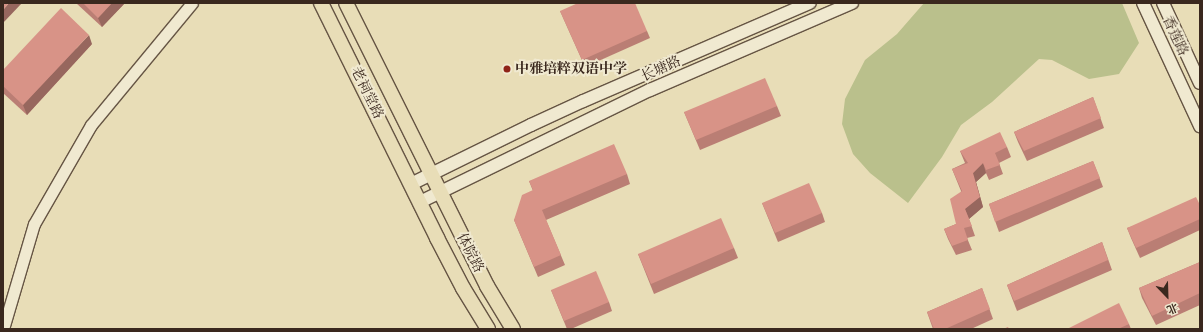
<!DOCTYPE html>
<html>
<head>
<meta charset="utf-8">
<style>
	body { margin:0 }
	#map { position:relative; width:1203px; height:332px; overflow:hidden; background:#e8ddb7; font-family:"Old Standard TT","Noto Serif SC",serif }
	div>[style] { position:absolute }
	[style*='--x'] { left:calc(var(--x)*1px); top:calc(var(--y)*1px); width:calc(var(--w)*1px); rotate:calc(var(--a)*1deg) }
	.green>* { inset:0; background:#bac08c }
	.roads { filter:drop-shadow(1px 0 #654) drop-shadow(-1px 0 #654) drop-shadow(0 1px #654) drop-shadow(0 -1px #654) }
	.tertiary>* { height:11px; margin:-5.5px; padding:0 5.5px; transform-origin:5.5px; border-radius:5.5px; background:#f0e9d0 }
	.secondary>* { height:12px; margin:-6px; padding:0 6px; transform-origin:6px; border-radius:6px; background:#f0e9d0 }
	.primary>* { height:14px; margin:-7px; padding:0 7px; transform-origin:7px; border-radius:7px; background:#e8ddb7 }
	.wall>* { inset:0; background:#ba7e74 }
	.shaded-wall>* { inset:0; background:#97675e }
	.building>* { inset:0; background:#d89387 }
	.dots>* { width:11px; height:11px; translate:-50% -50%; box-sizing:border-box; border:2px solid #f0e9d0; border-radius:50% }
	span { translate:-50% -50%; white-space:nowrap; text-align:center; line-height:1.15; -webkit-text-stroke:4px #f0e9d0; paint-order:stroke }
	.street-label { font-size:14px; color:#3a281e }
	.poi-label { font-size:14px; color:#3a281e; font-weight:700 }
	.left { translate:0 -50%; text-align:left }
	.frame { position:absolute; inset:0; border:4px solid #3a281e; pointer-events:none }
	.north { position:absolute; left:1147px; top:276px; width:40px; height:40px; -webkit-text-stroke:3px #f0e9d0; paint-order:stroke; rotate:157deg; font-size:11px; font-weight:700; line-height:16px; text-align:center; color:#3a281e }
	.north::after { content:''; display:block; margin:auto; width:14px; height:18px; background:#3a281e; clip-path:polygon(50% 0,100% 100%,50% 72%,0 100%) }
</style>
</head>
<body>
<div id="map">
	<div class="green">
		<i style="clip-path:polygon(924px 3px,1122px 3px,1139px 43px,1119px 74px,1089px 79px,1052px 60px,1039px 59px,992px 102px,961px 125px,942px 157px,908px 203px,870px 173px,853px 154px,842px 124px,845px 99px,865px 60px,897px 34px)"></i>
	</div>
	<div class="roads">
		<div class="tertiary">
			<i style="--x:3;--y:329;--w:109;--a:-73.6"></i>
			<i style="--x:34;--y:224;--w:114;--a:-60.1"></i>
			<i style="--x:91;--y:125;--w:158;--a:-50.4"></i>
		</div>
		<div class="secondary">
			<i style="--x:1143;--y:3;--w:136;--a:65.1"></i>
			<i style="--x:1163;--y:3;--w:88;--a:65.2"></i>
			<i style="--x:411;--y:184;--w:134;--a:-26.2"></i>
			<i style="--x:531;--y:125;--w:57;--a:-24.8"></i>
			<i style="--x:583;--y:101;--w:247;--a:-23.4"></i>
			<i style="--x:420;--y:202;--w:256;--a:-26"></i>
			<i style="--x:650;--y:90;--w:220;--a:-23.3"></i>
		</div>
		<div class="primary">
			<i style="--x:321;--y:3;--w:262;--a:63.7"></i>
			<i style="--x:437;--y:238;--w:56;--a:62.5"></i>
			<i style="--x:463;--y:288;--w:48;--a:58.6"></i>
			<i style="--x:346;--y:3;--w:316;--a:63.5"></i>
			<i style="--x:487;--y:286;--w:50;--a:58.8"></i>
		</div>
	</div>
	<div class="wall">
		<i style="clip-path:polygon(76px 3px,125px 3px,102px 27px)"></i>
		<i style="clip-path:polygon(560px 11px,647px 31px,650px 38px,585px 67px)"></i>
		<i style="clip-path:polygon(92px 44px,27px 115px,3px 93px,3px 70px)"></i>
		<i style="clip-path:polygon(1093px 97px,1104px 128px,1027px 161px,1018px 142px,1014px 132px)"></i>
		<i style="clip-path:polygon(777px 106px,781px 116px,700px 150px,684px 112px)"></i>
		<i style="clip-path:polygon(1007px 147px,1011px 157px,999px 163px,1003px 174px,989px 180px,986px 173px,976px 182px,983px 207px,969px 219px,975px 236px,967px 238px,972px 250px,956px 255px,948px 239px,944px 229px,956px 224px,961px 191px,952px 169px,965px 163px,960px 151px)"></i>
		<i style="clip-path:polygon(1093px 161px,1103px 187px,999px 232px,989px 204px)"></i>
		<i style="clip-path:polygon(627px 174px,630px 184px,546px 220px,565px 265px,538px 277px,514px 220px,533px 191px,529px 181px)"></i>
		<i style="clip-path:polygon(762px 203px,822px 213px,825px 222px,778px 242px)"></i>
		<i style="clip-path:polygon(1200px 205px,1200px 230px,1140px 258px,1131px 238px,1127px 228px)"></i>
		<i style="clip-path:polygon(1102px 242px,1112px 270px,1017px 311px,1007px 285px)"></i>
		<i style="clip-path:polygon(734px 248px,738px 258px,654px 294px,638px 254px)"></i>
		<i style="clip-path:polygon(1200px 262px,1200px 305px,1156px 325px,1142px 298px,1139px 288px)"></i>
		<i style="clip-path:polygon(982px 288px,993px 319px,971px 329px,933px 329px,927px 312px)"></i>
		<i style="clip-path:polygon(551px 290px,609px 302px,612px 311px,571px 329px,567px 329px)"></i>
		<i style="clip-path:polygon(1129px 324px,1131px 329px,1067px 329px)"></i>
	</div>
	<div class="shaded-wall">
		<i style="clip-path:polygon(9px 3px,22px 3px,3px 23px,3px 10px)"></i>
		<i style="clip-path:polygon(112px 3px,125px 3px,102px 27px,98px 18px)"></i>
		<i style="clip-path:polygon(89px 35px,92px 44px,27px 115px,23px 105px)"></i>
		<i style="clip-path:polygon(983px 163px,986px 173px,976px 182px,983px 207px,969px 219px,965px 209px,973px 173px)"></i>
	</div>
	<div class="building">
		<i style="clip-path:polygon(3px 3px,9px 3px,3px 10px)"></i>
		<i style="clip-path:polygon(83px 3px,112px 3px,98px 18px)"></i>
		<i style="clip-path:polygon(578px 3px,635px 3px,647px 31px,582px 60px,560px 11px)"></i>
		<i style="clip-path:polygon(61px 8px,89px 35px,23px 105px,3px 86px,3px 70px)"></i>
		<i style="clip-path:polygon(765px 78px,777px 106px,696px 140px,684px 112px)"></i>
		<i style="clip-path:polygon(1093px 97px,1101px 118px,1024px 151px,1014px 132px)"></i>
		<i style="clip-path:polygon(1000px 132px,1007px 147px,995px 153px,1000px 165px,986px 170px,983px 163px,973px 173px,980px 197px,965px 209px,972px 226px,964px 228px,968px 240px,952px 246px,944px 229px,956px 224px,950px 199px,962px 191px,952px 169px,968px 163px,960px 151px)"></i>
		<i style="clip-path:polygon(614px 144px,627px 174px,542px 210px,561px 255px,534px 267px,514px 220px,522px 195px,533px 190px,529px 181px)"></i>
		<i style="clip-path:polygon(1093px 161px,1100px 178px,995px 222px,989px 204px)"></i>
		<i style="clip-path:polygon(809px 183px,822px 213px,775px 233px,762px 203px)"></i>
		<i style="clip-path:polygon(1196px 197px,1200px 205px,1200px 219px,1136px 248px,1127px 228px)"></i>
		<i style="clip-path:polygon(721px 218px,734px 248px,651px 284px,638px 254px)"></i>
		<i style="clip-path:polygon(1102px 242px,1108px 260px,1014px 301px,1007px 285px)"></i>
		<i style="clip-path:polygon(1200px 262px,1200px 293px,1152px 316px,1139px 288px)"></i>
		<i style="clip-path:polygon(596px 271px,609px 302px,564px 321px,551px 290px)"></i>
		<i style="clip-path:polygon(982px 288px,990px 309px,945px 329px,934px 329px,927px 312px)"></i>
		<i style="clip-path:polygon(1119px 303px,1129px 324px,1118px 329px,1067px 329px)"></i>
		<i style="clip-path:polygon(1008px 327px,1009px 329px,1003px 329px)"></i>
	</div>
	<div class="dots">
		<i style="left:507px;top:69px;background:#8f2418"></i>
	</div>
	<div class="street-label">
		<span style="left:1175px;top:36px;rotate:65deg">香莲路</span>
		<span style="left:661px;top:69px;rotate:-24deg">长塘路</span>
		<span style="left:367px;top:93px;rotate:64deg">老祠堂路</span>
		<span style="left:470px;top:253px;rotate:63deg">体院路</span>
	</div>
	<div class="poi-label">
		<span class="left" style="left:515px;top:69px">中雅培粹双语中学</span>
	</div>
	<div class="frame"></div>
	<div class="north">北</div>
</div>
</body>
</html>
